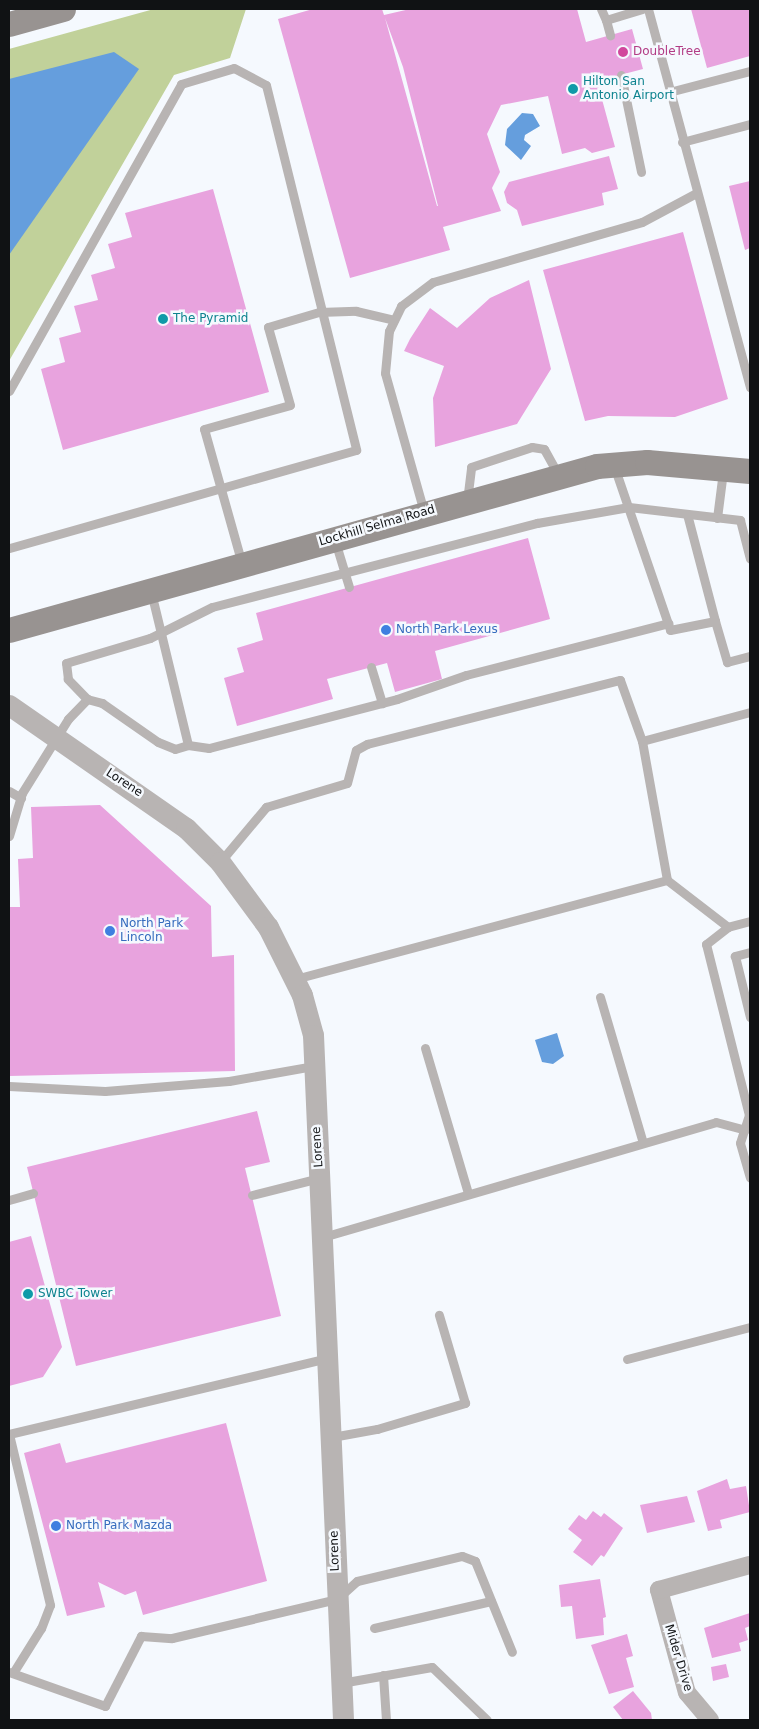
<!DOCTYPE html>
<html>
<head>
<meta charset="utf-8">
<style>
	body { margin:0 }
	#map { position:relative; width:759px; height:1729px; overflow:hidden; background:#f5f9fe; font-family:"DejaVu Sans",sans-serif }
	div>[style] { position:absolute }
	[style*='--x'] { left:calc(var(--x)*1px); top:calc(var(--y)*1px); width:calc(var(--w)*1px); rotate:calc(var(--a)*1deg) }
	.green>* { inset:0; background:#c1d19a }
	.water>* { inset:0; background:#659edd }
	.building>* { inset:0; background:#e8a3de }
	.service>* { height:9px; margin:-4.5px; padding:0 4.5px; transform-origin:4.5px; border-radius:4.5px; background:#b8b4b3 }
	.minor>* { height:18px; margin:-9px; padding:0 9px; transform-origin:9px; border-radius:9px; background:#b8b4b3 }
	.tertiary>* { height:21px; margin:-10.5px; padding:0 10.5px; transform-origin:10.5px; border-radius:10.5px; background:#b8b4b3 }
	.secondary>* { height:25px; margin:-12.5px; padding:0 12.5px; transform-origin:12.5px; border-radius:12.5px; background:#989391 }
	.dots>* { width:14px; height:14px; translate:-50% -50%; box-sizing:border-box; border:2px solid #f5f9fe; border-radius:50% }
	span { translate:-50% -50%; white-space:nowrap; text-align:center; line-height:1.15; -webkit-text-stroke:5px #f5f9fe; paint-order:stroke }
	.hotel-label { font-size:12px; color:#b23c85 }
	.left { translate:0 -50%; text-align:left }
	.culture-label { font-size:12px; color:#0d838f }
	.street-label { font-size:12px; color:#101214 }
	.shop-label { font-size:12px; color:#366cbe }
	.frame { position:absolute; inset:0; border:10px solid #101214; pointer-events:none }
</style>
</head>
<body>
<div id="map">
	<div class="green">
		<i style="clip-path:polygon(154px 9px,246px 9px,230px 58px,174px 75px,9px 361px,9px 49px)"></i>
	</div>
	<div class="water">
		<i style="clip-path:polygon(114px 52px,139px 69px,9px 255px,9px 79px)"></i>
		<i style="clip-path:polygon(522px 113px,533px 114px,540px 126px,525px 135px,524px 140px,531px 146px,521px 160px,505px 145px,507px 129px)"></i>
		<i style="clip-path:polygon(557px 1033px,564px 1056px,553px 1064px,542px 1062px,535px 1040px)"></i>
	</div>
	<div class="building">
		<i style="clip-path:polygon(evenodd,313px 9px,382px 9px,384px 15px,410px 9px,577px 9px,586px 42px,632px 29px,643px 69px,597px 81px,615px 147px,592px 153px,585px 148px,562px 154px,548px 96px,501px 105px,487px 134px,500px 172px,492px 188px,501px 211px,443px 227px,450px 250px,350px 278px,278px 19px,313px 9px,385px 18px,403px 67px,438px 206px,437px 206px,385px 18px)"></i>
		<i style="clip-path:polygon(691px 9px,750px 9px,750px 56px,707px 68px)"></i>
		<i style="clip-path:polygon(609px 156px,618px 189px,602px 193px,604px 205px,522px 226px,517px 210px,507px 203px,504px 192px,509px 182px)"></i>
		<i style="clip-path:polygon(750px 181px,750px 248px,745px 250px,729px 186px)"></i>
		<i style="clip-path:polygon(213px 189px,269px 392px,63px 450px,41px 369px,65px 362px,59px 338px,81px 332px,74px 306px,98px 300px,91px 275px,115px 268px,108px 244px,132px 237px,125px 213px)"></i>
		<i style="clip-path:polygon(683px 232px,728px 399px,675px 417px,608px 416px,585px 421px,543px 270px)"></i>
		<i style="clip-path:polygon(529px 280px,551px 369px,517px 424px,435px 447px,433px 398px,444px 366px,404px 351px,410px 339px,430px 308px,457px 328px,490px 298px)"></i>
		<i style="clip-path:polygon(528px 538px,550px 619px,435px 651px,442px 679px,395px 692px,387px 663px,327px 679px,333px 699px,237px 726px,224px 678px,244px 672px,237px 648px,263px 640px,256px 613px)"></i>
		<i style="clip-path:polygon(100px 805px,211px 906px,212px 957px,234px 955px,235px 1071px,9px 1076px,9px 907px,20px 907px,18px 859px,33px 858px,31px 807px)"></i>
		<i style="clip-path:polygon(257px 1111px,270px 1162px,245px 1168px,281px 1316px,76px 1366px,27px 1167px)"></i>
		<i style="clip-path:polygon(31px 1236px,62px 1347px,43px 1377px,9px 1386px,9px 1242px)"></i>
		<i style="clip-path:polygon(226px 1423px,267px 1581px,143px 1615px,136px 1591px,125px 1595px,98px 1582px,105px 1607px,67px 1616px,24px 1453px,60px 1443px,66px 1463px)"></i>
		<i style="clip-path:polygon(727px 1479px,730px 1489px,746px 1486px,750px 1512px,720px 1520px,722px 1528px,708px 1531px,697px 1491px)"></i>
		<i style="clip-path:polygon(687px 1496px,695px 1522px,647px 1533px,640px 1505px)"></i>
		<i style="clip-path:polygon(593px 1511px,601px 1517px,604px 1513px,623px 1528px,604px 1557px,601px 1555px,592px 1566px,573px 1552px,582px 1540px,568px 1529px,579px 1515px,586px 1520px)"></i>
		<i style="clip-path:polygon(600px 1579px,606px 1617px,603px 1618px,604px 1635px,576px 1639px,572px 1606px,561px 1607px,559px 1585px)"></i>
		<i style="clip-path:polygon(750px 1613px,750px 1626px,745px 1628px,748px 1640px,739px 1643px,741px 1651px,712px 1658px,704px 1628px)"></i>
		<i style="clip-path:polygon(627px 1634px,633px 1656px,626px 1658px,634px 1687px,609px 1694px,591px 1645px)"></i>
		<i style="clip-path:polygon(726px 1664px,729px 1677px,713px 1681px,711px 1667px)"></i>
		<i style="clip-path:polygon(633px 1691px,651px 1713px,652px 1720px,623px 1720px,613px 1707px)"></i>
	</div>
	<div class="service">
		<i style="--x:601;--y:9;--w:12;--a:66"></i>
		<i style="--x:606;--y:20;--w:38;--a:-17"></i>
		<i style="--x:648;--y:9;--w:392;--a:74.9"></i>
		<i style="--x:606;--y:20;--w:16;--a:75"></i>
		<i style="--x:621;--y:75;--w:99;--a:78.3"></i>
		<i style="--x:669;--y:92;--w:84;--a:-14.5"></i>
		<i style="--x:682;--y:142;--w:70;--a:-14.8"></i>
		<i style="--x:9;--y:391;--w:352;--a:-60.7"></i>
		<i style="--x:181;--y:84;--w:55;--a:-16.8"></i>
		<i style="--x:234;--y:68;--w:36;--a:28"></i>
		<i style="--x:266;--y:85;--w:376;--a:76.1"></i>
		<i style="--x:356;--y:450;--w:361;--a:164.2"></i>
		<i style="--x:614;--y:466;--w:173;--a:71.1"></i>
		<i style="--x:670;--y:630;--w:46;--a:-11.3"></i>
		<i style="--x:715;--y:621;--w:43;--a:73.7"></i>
		<i style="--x:727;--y:662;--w:24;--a:-15"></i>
		<i style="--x:467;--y:501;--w:34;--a:-83"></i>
		<i style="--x:471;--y:467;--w:64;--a:-18.2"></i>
		<i style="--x:532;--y:447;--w:12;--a:9"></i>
		<i style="--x:544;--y:449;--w:31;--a:61"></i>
		<i style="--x:424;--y:512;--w:144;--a:-105.7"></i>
		<i style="--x:385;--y:373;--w:42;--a:-84.6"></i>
		<i style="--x:389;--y:331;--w:28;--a:-64"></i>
		<i style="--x:401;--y:306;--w:40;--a:-37"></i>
		<i style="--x:433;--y:282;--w:217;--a:-16"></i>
		<i style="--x:642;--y:222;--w:61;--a:-28.2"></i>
		<i style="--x:687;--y:514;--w:111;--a:75.3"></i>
		<i style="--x:717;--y:518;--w:47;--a:-82.7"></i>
		<i style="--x:335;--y:541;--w:48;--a:73.1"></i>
		<i style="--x:242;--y:564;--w:140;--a:-105.7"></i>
		<i style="--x:204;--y:429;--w:89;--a:-15.6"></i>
		<i style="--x:290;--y:405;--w:81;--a:-105.8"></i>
		<i style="--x:268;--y:327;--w:53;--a:-16.4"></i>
		<i style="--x:319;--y:312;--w:37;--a:-2"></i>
		<i style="--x:356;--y:311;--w:39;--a:13"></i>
		<i style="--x:151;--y:592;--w:157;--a:76.4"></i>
		<i style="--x:371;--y:667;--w:38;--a:73"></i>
		<i style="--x:87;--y:699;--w:28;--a:-134"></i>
		<i style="--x:68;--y:679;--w:16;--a:-97"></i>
		<i style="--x:66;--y:663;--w:88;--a:-16.6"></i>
		<i style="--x:150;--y:638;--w:69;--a:-26.6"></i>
		<i style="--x:212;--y:607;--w:336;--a:-14.5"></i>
		<i style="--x:537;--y:523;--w:93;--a:-9.9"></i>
		<i style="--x:629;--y:507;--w:112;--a:6.7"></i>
		<i style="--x:740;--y:520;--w:40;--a:75.6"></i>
		<i style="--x:642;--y:741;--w:141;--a:79.8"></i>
		<i style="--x:9;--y:791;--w:14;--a:30"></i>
		<i style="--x:9;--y:836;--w:45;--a:-73.2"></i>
		<i style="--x:22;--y:793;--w:87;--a:-58.1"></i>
		<i style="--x:68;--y:719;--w:28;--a:-46"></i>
		<i style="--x:87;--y:699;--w:16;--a:15"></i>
		<i style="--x:102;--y:703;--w:68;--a:34.9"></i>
		<i style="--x:158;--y:742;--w:18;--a:22"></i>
		<i style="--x:175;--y:749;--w:14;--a:-17"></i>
		<i style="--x:188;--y:745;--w:21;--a:8"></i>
		<i style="--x:209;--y:748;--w:194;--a:-14.6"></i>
		<i style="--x:397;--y:699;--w:73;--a:-19.2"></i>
		<i style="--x:466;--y:675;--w:209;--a:-14.4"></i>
		<i style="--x:220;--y:862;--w:72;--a:-50.1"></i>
		<i style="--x:266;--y:807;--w:84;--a:-16.5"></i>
		<i style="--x:347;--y:783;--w:34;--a:-75"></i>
		<i style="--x:356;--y:750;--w:13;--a:-29"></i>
		<i style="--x:367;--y:744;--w:261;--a:-14.2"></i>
		<i style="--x:620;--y:680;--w:65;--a:70.2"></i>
		<i style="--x:642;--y:741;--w:112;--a:-15"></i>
		<i style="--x:750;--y:921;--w:23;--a:165"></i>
		<i style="--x:728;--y:927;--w:28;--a:142"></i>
		<i style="--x:706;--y:944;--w:176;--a:75.9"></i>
		<i style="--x:749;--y:1115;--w:29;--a:108"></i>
		<i style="--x:740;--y:1143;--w:36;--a:74"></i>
		<i style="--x:750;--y:952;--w:16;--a:165"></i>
		<i style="--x:735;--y:956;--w:63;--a:76.2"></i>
		<i style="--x:295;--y:979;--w:385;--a:-14.9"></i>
		<i style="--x:667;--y:880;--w:77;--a:37.6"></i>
		<i style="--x:600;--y:997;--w:152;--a:73.6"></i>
		<i style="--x:425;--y:1048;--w:151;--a:73.5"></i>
		<i style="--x:9;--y:1086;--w:96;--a:3"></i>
		<i style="--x:105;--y:1091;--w:124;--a:-4.6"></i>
		<i style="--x:229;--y:1081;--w:85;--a:-10.1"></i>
		<i style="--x:252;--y:1195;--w:69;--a:-14.2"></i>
		<i style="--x:9;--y:1200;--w:25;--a:-16"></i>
		<i style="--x:323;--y:1237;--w:409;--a:-16.3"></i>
		<i style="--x:716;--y:1122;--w:30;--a:15"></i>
		<i style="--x:627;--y:1359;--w:127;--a:-14.6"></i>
		<i style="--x:9;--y:1434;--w:328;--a:-13.4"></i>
		<i style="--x:9;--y:1434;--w:176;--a:76.5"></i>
		<i style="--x:50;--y:1605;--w:25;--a:111"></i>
		<i style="--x:41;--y:1628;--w:53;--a:121.9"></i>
		<i style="--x:332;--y:1437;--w:46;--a:-10.1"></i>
		<i style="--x:377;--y:1429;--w:92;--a:-16.5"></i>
		<i style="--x:465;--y:1403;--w:92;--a:-106.5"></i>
		<i style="--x:374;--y:1628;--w:120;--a:-13"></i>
		<i style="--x:9;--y:1672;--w:102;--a:19.5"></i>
		<i style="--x:105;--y:1706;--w:79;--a:-62.8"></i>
		<i style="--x:141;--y:1636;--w:31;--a:4"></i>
		<i style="--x:172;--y:1638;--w:170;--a:-13.3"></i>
		<i style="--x:337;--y:1599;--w:27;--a:-42"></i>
		<i style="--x:357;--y:1581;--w:108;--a:-13.4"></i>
		<i style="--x:462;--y:1556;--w:14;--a:21"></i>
		<i style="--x:475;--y:1561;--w:98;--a:67.9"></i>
		<i style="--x:383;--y:1675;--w:45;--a:86.2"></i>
		<i style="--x:341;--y:1683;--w:92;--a:-10"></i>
		<i style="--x:432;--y:1667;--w:76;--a:43.9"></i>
	</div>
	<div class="minor">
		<i style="--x:710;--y:1720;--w:35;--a:-130"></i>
		<i style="--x:687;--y:1693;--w:107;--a:-105.2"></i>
		<i style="--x:659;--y:1590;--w:94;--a:-15.4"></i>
	</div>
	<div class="tertiary">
		<i style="--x:9;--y:705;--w:216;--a:34.8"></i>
		<i style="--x:186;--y:828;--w:48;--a:45"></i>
		<i style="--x:220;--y:862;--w:81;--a:53.6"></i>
		<i style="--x:268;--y:927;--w:76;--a:63.4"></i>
		<i style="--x:302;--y:995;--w:41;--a:74.6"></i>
		<i style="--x:313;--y:1035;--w:686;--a:87.49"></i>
	</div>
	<div class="secondary">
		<i style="--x:9;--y:24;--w:56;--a:-15.5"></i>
		<i style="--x:9;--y:630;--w:610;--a:-15.58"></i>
		<i style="--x:597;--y:466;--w:50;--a:-4.6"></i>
		<i style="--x:647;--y:462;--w:103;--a:5"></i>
	</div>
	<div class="dots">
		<i style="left:623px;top:52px;background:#d1479c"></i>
		<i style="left:573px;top:89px;background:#0f9aa8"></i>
		<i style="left:163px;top:319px;background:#0f9aa8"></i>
		<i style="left:386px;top:630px;background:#3f7fe0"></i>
		<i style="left:110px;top:931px;background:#3f7fe0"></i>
		<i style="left:28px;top:1294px;background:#0f9aa8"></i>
		<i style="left:56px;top:1526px;background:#3f7fe0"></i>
	</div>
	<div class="hotel-label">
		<span class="left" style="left:633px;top:52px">DoubleTree</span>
	</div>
	<div class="culture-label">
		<span class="left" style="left:583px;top:89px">Hilton San<br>Antonio Airport</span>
		<span class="left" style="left:173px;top:319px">The Pyramid</span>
		<span class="left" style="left:38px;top:1294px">SWBC Tower</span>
	</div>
	<div class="street-label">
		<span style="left:377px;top:526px;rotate:-16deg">Lockhill Selma Road</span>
		<span style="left:124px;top:783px;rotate:33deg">Lorene</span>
		<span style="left:318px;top:1147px;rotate:-94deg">Lorene</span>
		<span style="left:335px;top:1551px;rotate:-92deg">Lorene</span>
		<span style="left:678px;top:1658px;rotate:73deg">Mider Drive</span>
	</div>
	<div class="shop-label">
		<span class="left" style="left:396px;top:630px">North Park Lexus</span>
		<span class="left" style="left:120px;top:931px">North Park<br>Lincoln</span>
		<span class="left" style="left:66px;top:1526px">North Park Mazda</span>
	</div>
	<div class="frame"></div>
</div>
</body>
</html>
